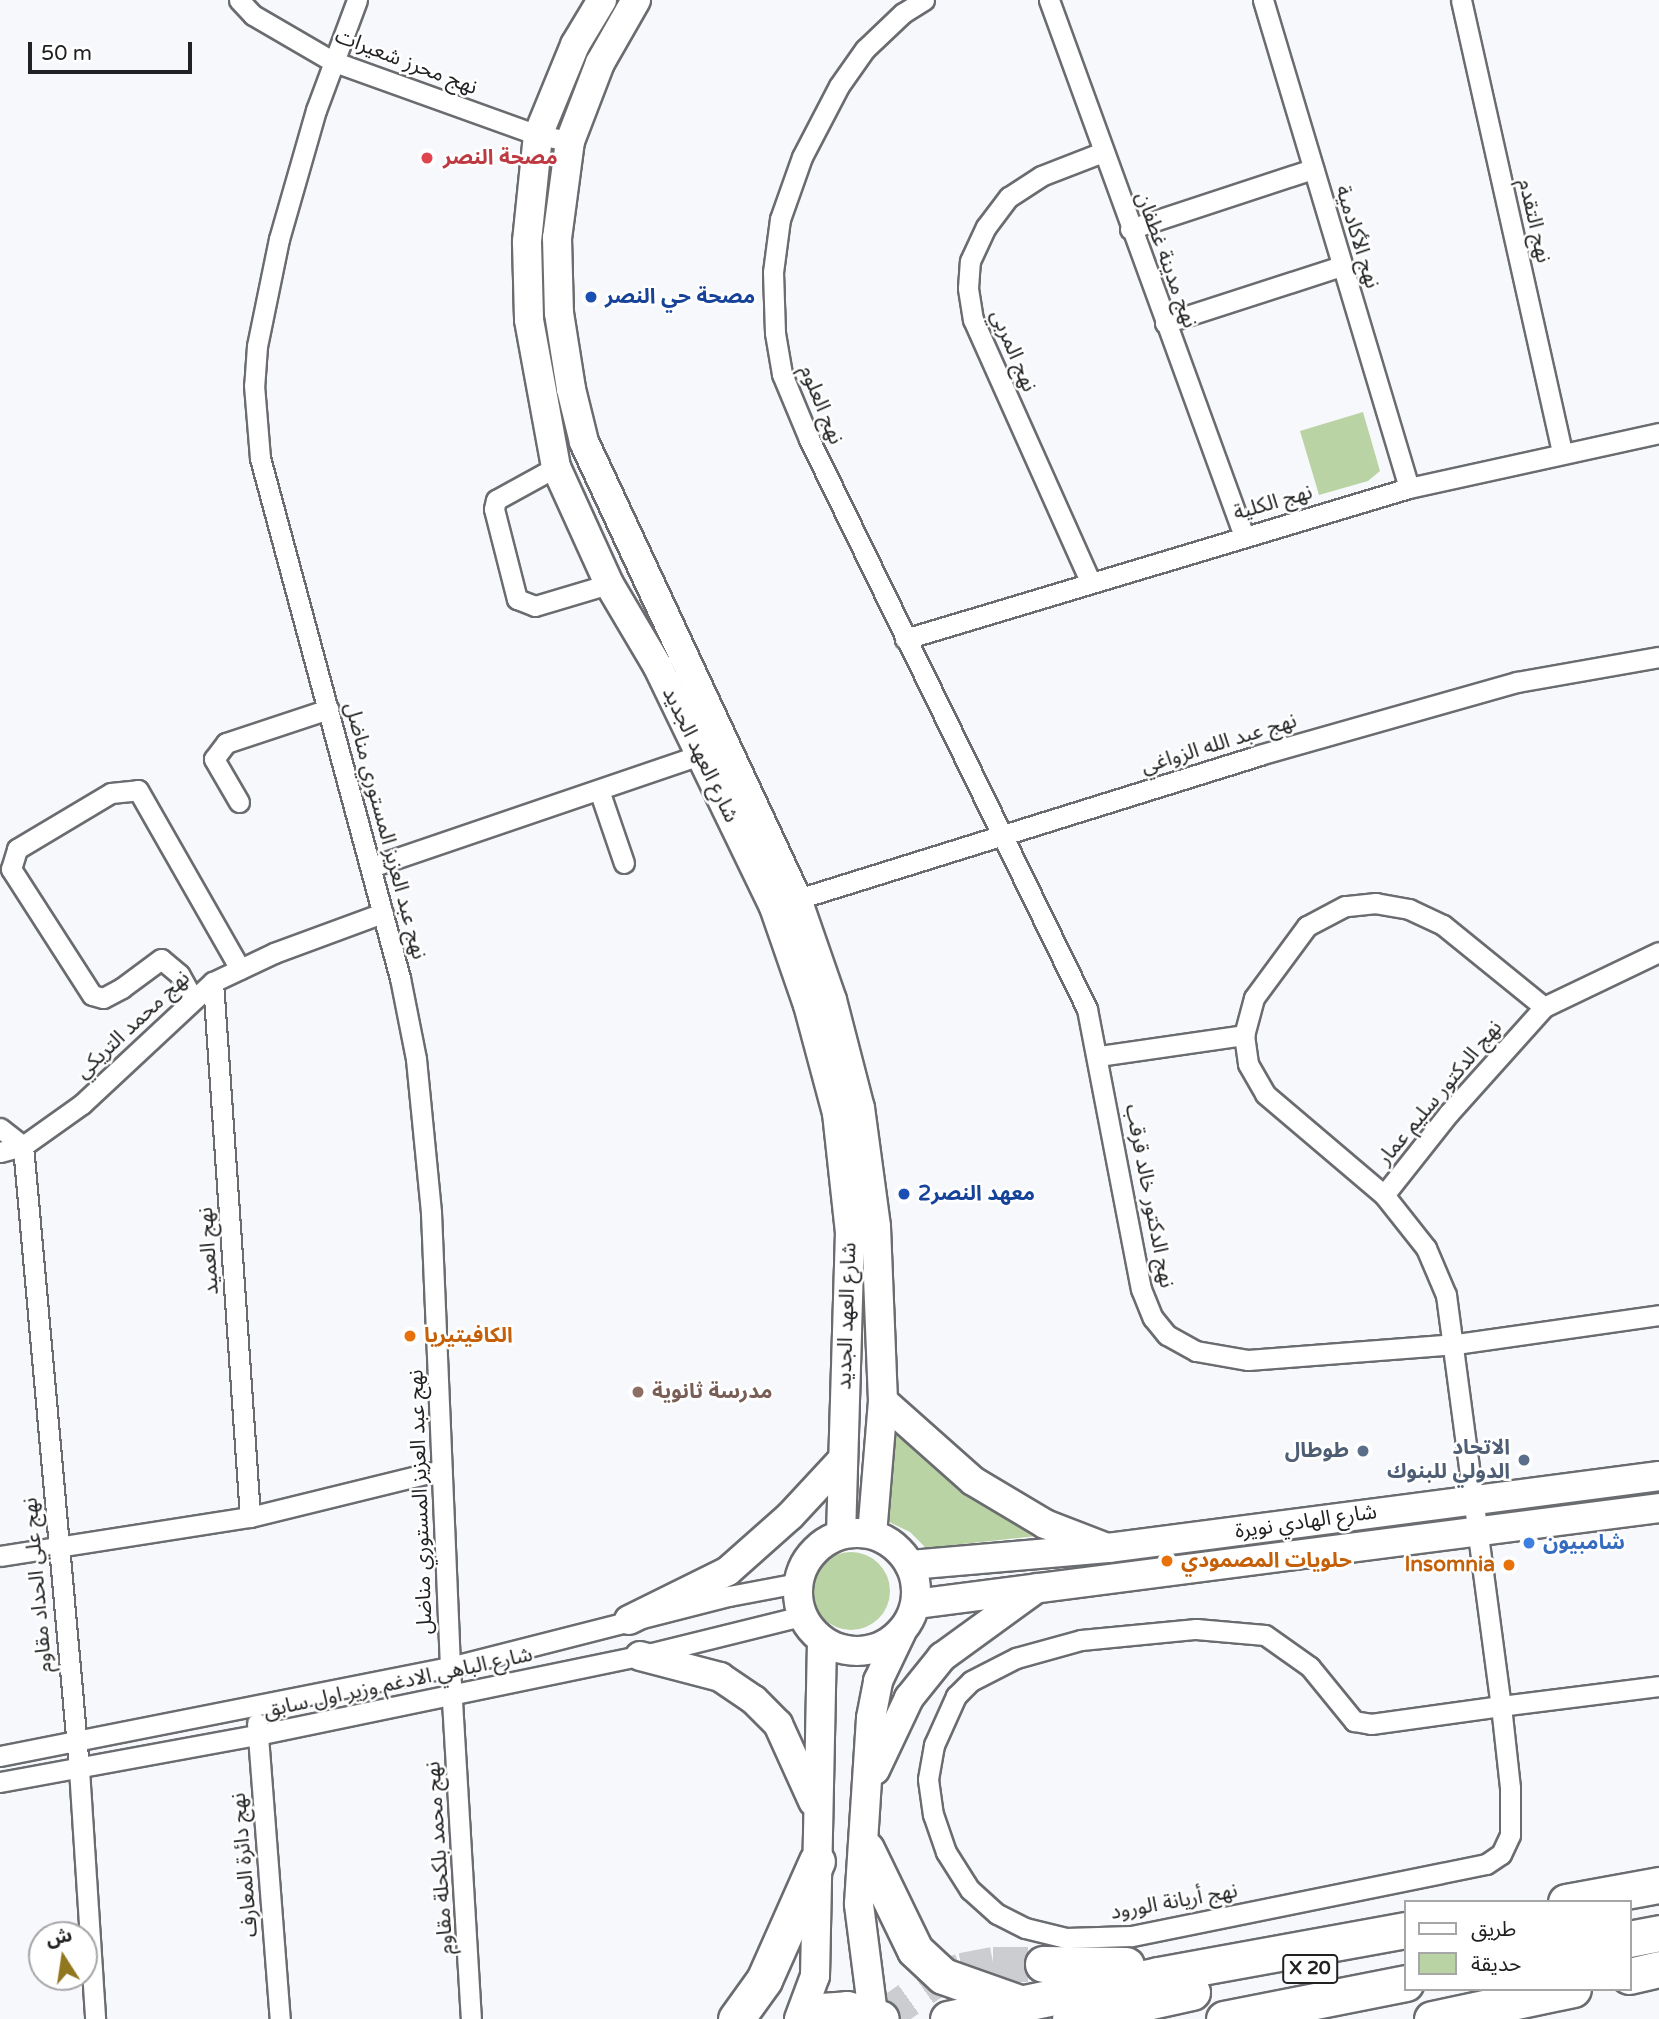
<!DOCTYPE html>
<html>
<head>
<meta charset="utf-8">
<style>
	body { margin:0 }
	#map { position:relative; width:1659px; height:2019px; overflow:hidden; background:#f6f8fb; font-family:"Varela Round","Noto Sans Arabic",sans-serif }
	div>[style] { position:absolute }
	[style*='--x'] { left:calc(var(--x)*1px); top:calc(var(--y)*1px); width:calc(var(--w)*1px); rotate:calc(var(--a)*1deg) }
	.green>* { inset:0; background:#bad3a4 }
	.round { border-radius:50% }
	.highway-tunnel>* { height:35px; margin-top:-17.5px; transform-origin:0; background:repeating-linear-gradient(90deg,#cbcdd0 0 35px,transparent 0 53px) }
	.roads { filter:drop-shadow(2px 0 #6a6c6f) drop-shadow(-2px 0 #6a6c6f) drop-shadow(0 2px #6a6c6f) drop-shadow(0 -2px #6a6c6f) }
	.street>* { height:19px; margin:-9.5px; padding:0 9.5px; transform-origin:9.5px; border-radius:9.5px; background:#fff }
	.secondary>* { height:28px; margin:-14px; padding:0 14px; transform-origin:14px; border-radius:14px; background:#fff }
	.secondary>.ring { margin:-14px; padding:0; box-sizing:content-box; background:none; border:28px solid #fff; border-radius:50% }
	.highway>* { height:35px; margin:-17.5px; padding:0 17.5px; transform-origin:17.5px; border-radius:17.5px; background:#fff }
	.dots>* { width:19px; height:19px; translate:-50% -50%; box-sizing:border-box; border:4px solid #fff; border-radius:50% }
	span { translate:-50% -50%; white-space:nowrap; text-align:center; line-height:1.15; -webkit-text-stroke:5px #fff; paint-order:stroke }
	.shield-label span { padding:2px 5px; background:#fff; border:2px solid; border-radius:5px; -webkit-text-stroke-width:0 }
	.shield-label { font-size:19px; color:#202122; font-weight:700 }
	.street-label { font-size:21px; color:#202122 }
	.health-label { font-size:21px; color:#be3a42; font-weight:700 }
	.left { translate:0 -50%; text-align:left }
	.transit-label { font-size:21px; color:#164399; font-weight:700 }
	.food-label { font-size:21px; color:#c56008; font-weight:700 }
	.right { translate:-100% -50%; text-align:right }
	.education-label { font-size:21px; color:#785e54; font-weight:700 }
	.service-label { font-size:21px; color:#4e5e75; font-weight:700 }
	.shop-label { font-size:21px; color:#366cbe; font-weight:700 }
	.legend { position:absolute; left:1404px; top:1900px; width:228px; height:91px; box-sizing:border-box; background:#fff; border:2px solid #a6a6a7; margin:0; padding:9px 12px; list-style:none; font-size:21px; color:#202122 }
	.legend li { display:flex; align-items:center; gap:14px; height:35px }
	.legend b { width:35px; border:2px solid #a6a6a7 }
	.north { position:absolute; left:28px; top:1921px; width:70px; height:70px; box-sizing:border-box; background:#fff; border:2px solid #a6a6a7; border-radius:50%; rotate:348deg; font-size:19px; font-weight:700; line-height:28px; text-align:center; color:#202122 }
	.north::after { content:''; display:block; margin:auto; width:24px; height:32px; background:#91771d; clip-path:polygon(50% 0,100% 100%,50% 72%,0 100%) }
	.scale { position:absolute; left:28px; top:42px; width:164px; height:32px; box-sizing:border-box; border:4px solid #202122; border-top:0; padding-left:9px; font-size:21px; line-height:24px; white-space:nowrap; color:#202122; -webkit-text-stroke:5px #fff; paint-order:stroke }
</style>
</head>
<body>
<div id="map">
	<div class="green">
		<i style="clip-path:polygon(1363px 412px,1380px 471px,1368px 481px,1319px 495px,1300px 431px)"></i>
		<i style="clip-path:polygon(892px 1433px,1046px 1535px,926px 1548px,910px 1532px,889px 1522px)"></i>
		<i class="round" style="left:812px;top:1552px;width:78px;height:78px"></i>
	</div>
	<div class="highway-tunnel">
		<i style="--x:880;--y:2019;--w:64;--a:-35.4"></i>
		<i style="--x:932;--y:1982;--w:32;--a:-22"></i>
		<i style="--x:962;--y:1970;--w:32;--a:-11"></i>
		<i style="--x:993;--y:1964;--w:50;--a:0"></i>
	</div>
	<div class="roads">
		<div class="street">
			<i style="--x:239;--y:0;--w:21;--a:47"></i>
			<i style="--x:253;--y:15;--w:91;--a:30.2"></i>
			<i style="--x:332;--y:61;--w:219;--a:19.8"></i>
			<i style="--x:538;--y:135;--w:33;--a:11"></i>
			<i style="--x:357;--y:0;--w:117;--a:110.4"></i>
			<i style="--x:316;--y:110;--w:134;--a:106"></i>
			<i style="--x:279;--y:239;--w:109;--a:101.6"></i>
			<i style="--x:257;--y:346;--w:39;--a:94"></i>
			<i style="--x:254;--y:385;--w:73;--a:85.3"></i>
			<i style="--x:260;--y:458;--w:539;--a:74.93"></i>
			<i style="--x:400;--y:978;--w:83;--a:78.8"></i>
			<i style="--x:416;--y:1059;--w:155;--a:84.4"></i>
			<i style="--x:431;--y:1213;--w:454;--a:87.6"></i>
			<i style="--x:450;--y:1667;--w:353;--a:86.6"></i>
			<i style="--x:924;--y:0;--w:25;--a:148"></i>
			<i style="--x:903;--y:13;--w:52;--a:136.5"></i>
			<i style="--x:865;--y:49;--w:45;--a:125.1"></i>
			<i style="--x:839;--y:86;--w:80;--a:117.5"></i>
			<i style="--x:802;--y:157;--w:66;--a:109.5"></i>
			<i style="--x:780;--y:219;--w:53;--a:97.5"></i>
			<i style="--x:773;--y:272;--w:61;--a:88.1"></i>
			<i style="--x:775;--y:333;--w:42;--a:80.3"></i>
			<i style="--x:782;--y:374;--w:70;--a:67.4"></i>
			<i style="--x:809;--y:439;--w:634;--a:64"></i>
			<i style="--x:1087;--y:1009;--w:285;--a:79.1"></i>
			<i style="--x:1141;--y:1289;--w:31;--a:68"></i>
			<i style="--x:1153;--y:1318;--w:22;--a:51"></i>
			<i style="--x:1167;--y:1335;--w:33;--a:29"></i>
			<i style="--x:1196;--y:1351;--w:53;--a:9.8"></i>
			<i style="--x:1248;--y:1360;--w:209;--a:-4.4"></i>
			<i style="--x:1456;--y:1344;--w:205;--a:-8.1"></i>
			<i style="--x:1049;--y:0;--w:570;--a:70.01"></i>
			<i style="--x:1263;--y:0;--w:509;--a:73.34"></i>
			<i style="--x:1461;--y:0;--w:462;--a:77.4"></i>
			<i style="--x:1130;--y:229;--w:193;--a:-18.2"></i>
			<i style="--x:1165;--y:323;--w:186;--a:-17.9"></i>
			<i style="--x:556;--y:467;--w:68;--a:151.2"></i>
			<i style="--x:496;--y:500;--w:9;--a:103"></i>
			<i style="--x:494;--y:509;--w:93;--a:75.7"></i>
			<i style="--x:517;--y:599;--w:19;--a:21"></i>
			<i style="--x:535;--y:606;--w:77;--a:-16.6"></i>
			<i style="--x:1090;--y:581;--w:286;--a:-114.1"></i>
			<i style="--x:973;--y:320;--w:32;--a:-99"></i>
			<i style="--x:968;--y:288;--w:27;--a:-86"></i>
			<i style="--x:970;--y:261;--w:38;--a:-65"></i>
			<i style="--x:986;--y:227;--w:38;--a:-53"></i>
			<i style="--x:1009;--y:197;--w:38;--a:-33"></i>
			<i style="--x:1041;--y:176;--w:66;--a:-21.2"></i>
			<i style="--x:905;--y:639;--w:526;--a:-16.68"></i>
			<i style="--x:1409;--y:488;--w:256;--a:-12.4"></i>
			<i style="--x:599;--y:790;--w:77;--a:71.1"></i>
			<i style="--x:239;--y:802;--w:50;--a:-120.2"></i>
			<i style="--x:214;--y:759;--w:20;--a:-53"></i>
			<i style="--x:226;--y:743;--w:108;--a:-18.3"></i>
			<i style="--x:371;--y:867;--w:348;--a:-18.8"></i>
			<i style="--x:785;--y:903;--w:497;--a:-17.3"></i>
			<i style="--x:1259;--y:755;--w:268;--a:-15.8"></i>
			<i style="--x:1517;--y:682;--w:144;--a:-10"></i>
			<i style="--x:213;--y:982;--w:536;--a:86.04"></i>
			<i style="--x:192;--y:997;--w:26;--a:-119"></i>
			<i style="--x:179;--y:974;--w:23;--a:-140"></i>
			<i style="--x:161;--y:959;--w:49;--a:143.4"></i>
			<i style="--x:122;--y:988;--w:21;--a:152"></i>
			<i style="--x:103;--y:998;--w:11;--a:-165"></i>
			<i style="--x:92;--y:995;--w:150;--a:-122.7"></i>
			<i style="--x:11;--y:869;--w:21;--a:-73"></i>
			<i style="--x:17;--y:849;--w:109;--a:-30.8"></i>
			<i style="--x:111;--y:793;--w:27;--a:-6"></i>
			<i style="--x:138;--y:790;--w:206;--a:60.3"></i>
			<i style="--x:1544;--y:1007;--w:130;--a:-140.9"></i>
			<i style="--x:1443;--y:925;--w:38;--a:-155"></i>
			<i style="--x:1409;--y:909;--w:34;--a:-170"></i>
			<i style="--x:1376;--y:903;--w:31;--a:174"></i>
			<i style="--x:1345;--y:906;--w:43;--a:152.2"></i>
			<i style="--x:1307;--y:926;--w:89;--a:126.4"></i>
			<i style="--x:1254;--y:998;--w:38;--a:105"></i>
			<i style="--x:1244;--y:1035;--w:29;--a:82"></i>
			<i style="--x:1248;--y:1064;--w:34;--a:60"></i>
			<i style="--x:1265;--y:1094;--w:156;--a:40.3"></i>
			<i style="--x:1384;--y:1195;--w:68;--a:51.6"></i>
			<i style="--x:1426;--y:1248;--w:51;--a:66.9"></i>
			<i style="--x:1446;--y:1295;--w:415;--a:82.4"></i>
			<i style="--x:1501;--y:1706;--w:159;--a:-7.2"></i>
			<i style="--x:1099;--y:1056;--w:147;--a:-8.2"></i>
			<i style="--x:0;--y:1128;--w:29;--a:38"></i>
			<i style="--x:23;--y:1146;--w:626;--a:84.86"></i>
			<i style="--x:79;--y:1769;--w:251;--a:86.3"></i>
			<i style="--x:0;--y:1152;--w:24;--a:-15"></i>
			<i style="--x:23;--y:1146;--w:72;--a:-35.4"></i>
			<i style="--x:82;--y:1104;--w:179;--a:-43"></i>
			<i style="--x:213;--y:982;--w:68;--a:-25.4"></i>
			<i style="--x:274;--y:953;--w:116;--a:-20.2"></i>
			<i style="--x:1384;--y:1195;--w:105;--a:-51.6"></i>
			<i style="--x:1449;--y:1113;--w:142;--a:-48.1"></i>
			<i style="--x:1544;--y:1007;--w:127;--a:-25.6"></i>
			<i style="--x:0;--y:1556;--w:253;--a:-8.9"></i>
			<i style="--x:250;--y:1517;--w:197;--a:-13.8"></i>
			<i style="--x:1196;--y:1629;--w:69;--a:5"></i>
			<i style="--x:1265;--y:1635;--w:55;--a:35.4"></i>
			<i style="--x:1310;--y:1667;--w:70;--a:50.8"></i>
			<i style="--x:1354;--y:1721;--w:17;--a:10"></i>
			<i style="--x:1371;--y:1724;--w:131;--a:-7.9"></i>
			<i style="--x:1501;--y:1706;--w:82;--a:83.7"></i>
			<i style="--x:1510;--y:1788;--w:47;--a:90"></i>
			<i style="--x:1510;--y:1835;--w:21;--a:115"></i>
			<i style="--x:1501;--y:1854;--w:18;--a:146"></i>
			<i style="--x:1486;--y:1864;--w:362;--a:168.5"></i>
			<i style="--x:1131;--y:1936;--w:65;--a:178.2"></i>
			<i style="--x:1066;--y:1938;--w:42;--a:-166.3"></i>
			<i style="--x:1025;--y:1928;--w:31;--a:-153"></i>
			<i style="--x:997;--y:1914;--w:36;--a:-138"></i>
			<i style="--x:970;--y:1890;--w:45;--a:-122.3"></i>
			<i style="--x:946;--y:1852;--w:39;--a:-109"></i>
			<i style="--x:933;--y:1815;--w:36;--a:-98"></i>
			<i style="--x:928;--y:1779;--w:35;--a:-80"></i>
			<i style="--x:934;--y:1745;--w:54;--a:-65.8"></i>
			<i style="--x:956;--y:1696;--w:21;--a:-45"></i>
			<i style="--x:971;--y:1681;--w:51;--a:-27.1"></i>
			<i style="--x:1016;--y:1658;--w:67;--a:-15.5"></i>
			<i style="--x:1081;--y:1640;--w:116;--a:-5.5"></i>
			<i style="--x:257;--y:1723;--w:297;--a:85.6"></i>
			<i style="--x:0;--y:1756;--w:459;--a:-11.2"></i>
			<i style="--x:450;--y:1667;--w:288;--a:-14.3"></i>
			<i style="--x:729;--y:1596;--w:70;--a:-10.7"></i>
			<i style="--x:0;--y:1782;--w:261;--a:-10.4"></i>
			<i style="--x:257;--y:1735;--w:391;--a:-11.7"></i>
			<i style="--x:640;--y:1656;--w:167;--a:-13.9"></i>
		</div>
		<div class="secondary">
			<i style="--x:602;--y:0;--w:52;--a:121"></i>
			<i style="--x:575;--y:45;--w:97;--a:112.3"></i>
			<i style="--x:538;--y:135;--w:108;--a:95.9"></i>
			<i style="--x:527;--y:242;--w:78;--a:88.5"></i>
			<i style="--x:529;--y:320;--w:149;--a:79.6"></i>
			<i style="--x:556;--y:467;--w:128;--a:65.6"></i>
			<i style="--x:609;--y:584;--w:96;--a:59.4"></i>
			<i style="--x:658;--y:667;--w:267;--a:64.2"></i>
			<i style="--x:774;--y:907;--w:104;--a:70.9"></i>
			<i style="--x:808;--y:1005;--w:112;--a:75"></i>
			<i style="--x:837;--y:1113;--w:120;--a:83.8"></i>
			<i style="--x:850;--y:1232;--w:302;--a:91.7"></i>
			<i style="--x:636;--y:0;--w:73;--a:119.7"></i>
			<i style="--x:600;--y:63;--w:84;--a:111"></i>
			<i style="--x:570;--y:141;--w:98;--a:97.6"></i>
			<i style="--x:557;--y:238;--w:75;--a:88.5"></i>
			<i style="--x:559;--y:313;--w:77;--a:81"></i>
			<i style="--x:571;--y:389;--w:55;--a:76.2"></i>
			<i style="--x:584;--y:442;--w:504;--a:65.01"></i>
			<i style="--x:797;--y:899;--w:107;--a:70.9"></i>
			<i style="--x:832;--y:1000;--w:112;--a:75.5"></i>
			<i style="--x:860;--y:1108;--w:120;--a:82.3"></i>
			<i style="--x:876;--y:1227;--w:174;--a:87.7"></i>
			<i style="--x:883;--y:1401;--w:133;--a:94.7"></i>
			<i style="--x:883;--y:1401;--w:120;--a:41.6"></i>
			<i style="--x:973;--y:1481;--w:84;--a:30.8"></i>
			<i style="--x:1045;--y:1524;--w:61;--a:21.1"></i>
			<i class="ring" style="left:798px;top:1533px;width:90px;height:90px"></i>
			<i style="--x:910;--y:1565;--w:199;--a:-4.9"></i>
			<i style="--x:1108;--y:1548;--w:556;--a:-7.44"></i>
			<i style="--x:916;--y:1604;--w:749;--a:-7.36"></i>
			<i style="--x:629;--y:1620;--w:110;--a:-26.3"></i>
			<i style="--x:728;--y:1571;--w:83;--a:-41.6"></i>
			<i style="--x:790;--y:1516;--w:78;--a:-47.1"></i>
			<i style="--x:640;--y:1656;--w:83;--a:14.7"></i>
			<i style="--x:720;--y:1677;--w:41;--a:34.1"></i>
			<i style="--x:754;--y:1700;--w:34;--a:45"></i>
			<i style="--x:778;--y:1724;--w:85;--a:65.6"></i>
			<i style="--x:875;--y:1770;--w:80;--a:-64.7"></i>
			<i style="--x:909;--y:1698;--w:53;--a:-51.2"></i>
			<i style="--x:942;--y:1657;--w:117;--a:-36"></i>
			<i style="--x:873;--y:2014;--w:111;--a:-97.3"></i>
			<i style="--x:859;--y:1904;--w:186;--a:-86.3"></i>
			<i style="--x:871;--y:1718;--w:38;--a:-79"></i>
			<i style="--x:878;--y:1681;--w:53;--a:-64.4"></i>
			<i style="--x:799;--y:2019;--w:46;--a:-69.6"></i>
			<i style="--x:815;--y:1976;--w:335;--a:-88.8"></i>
		</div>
		<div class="highway">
			<i style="--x:866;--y:1849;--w:112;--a:64.1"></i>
			<i style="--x:915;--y:1950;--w:38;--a:43"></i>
			<i style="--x:943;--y:1976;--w:78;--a:19.4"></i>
			<i style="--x:1566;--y:1902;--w:95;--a:-10.4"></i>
			<i style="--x:1629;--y:1939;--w:31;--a:-11"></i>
			<i style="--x:1043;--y:1964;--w:83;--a:0.7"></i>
			<i style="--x:1629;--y:1976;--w:31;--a:-13"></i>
			<i style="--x:736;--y:2019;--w:48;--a:-54.3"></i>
			<i style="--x:764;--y:1980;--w:130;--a:-66"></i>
			<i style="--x:804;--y:2019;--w:19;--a:-25"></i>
			<i style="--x:821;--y:2011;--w:26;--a:-4"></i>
			<i style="--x:847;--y:2009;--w:35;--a:16"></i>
			<i style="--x:948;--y:2019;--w:215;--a:-11.8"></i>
			<i style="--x:1158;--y:1975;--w:251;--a:-10.3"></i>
			<i style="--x:1070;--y:2019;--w:125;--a:-12.5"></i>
			<i style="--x:1224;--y:2019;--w:185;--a:-11.2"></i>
			<i style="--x:1432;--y:2019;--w:144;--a:-12"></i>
		</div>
	</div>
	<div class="dots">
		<i style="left:427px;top:158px;background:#e0444e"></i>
		<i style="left:591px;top:297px;background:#1a4fb4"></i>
		<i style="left:904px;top:1194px;background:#1a4fb4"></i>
		<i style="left:410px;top:1336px;background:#e8710a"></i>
		<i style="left:638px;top:1392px;background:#8d6e63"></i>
		<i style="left:1363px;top:1451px;background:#5c6f8a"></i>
		<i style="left:1524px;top:1460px;background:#5c6f8a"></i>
		<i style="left:1529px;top:1543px;background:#3f7fe0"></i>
		<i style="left:1167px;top:1561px;background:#e8710a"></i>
		<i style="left:1509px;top:1565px;background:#e8710a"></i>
	</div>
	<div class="shield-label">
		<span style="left:1310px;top:1969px">X 20</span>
	</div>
	<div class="street-label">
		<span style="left:406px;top:62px;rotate:21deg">نهج محرز شعيرات</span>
		<span style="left:1534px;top:221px;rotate:77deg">نهج التقدم</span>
		<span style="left:1357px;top:237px;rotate:73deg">نهج الأكادمية</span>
		<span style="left:1166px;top:260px;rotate:70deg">نهج مدينة غطفان</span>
		<span style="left:1013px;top:351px;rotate:67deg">نهج المربي</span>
		<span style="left:821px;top:405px;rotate:68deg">نهج العلوم</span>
		<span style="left:1273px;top:503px;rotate:-16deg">نهج الكلية</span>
		<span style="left:1219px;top:744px;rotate:-17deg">نهج عبد الله الزواغي</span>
		<span style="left:700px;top:755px;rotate:64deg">شارع العهد الجديد</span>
		<span style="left:385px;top:831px;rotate:75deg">نهج عبد العزيز المستوري مناضل</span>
		<span style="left:133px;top:1025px;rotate:-43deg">نهج محمد التريكي</span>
		<span style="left:1440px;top:1093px;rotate:-50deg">نهج الدكتور سليم عمار</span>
		<span style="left:1149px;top:1196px;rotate:79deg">نهج الدكتور خالد قرقب</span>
		<span style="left:209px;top:1251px;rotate:-94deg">نهج العميد</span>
		<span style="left:847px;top:1316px;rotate:-88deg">شارع العهد الجديد</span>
		<span style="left:421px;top:1502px;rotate:-92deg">نهج عبد العزيز المستوري مناضل</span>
		<span style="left:1306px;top:1522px;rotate:-8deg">شارع الهادي نويرة</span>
		<span style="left:38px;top:1585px;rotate:-95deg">نهج علي الحداد مقاوم</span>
		<span style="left:398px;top:1683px;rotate:-12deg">شارع الباهي الادغم وزير اول سابق</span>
		<span style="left:440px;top:1858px;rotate:-94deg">نهج محمد بلكحلة مقاوم</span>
		<span style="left:245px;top:1865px;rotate:-95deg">نهج دائرة المعارف</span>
		<span style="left:1174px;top:1902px;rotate:-10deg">نهج أريانة الورود</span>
	</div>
	<div class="health-label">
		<span class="left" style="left:443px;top:158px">مصحة النصر</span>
	</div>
	<div class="transit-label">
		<span class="left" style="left:605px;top:297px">مصحة حي النصر</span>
		<span class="left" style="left:918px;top:1194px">معهد النصر2</span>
	</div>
	<div class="food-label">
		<span class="left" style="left:424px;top:1336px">الكافيتيريا</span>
		<span class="left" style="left:1181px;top:1561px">حلويات المصمودي</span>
		<span class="right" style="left:1495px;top:1565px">Insomnia</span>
	</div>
	<div class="education-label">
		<span class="left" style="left:652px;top:1392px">مدرسة ثانوية</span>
	</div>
	<div class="service-label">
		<span class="right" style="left:1510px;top:1460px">الاتحاد<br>الدولي للبنوك</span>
		<span class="right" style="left:1349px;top:1451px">طوطال</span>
	</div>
	<div class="shop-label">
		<span class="left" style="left:1543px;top:1543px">شامبيون</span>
	</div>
	<ul class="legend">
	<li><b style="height:9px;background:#fff"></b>طريق</li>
	<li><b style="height:19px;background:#bad3a4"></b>حديقة</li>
	</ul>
	<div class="north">ش</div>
	<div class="scale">50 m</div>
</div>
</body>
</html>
